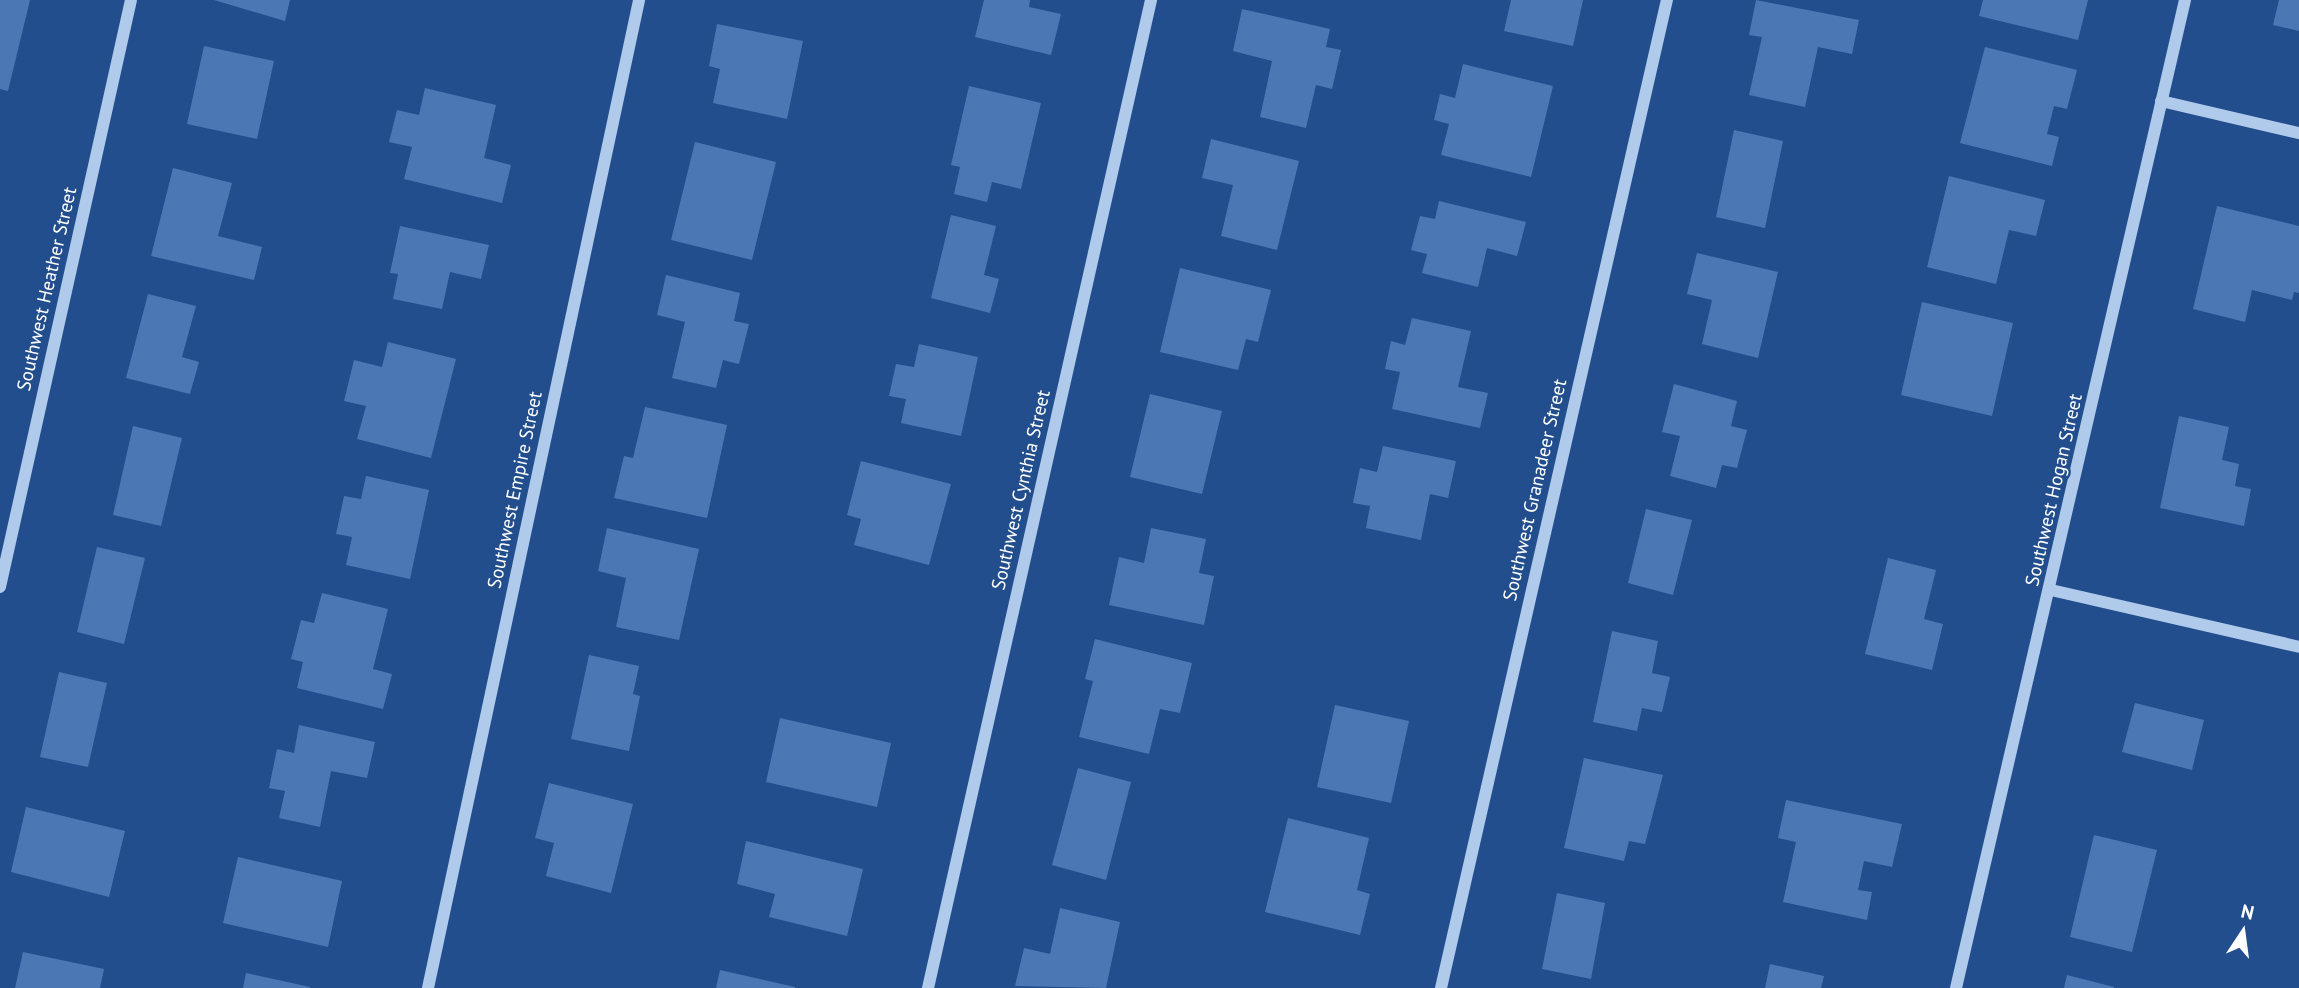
<!DOCTYPE html>
<html>
<head>
<meta charset="utf-8">
<style>
	body { margin:0 }
	#map { position:relative; width:2299px; height:988px; overflow:hidden; background:#224e8d; font-family:"PT Sans",sans-serif }
	div>[style] { position:absolute }
	[style*='--x'] { left:calc(var(--x)*1px); top:calc(var(--y)*1px); width:calc(var(--w)*1px); rotate:calc(var(--a)*1deg) }
	.building>* { inset:0; background:#4b77b4 }
	.minor>* { height:12px; margin:-6px; padding:0 6px; transform-origin:6px; border-radius:6px; background:#b0caec }
	span { translate:-50% -50%; white-space:nowrap; text-align:center; line-height:1.15; -webkit-text-stroke:5px #224e8d; paint-order:stroke }
	.street-label { font-size:19px; color:#fff }
	.north { position:absolute; left:2208px; top:897px; width:70px; height:70px; -webkit-text-stroke:5px #224e8d; paint-order:stroke; rotate:13deg; font-size:19px; font-weight:700; line-height:28px; text-align:center; color:#fff }
	.north::after { content:''; display:block; margin:auto; width:24px; height:32px; background:#fff; clip-path:polygon(50% 0,100% 100%,50% 72%,0 100%) }
</style>
</head>
<body>
<div id="map">
	<div class="building">
		<i style="clip-path:polygon(0 0,30px 0,8px 91px,0 89px)"></i>
		<i style="clip-path:polygon(214px 0,290px 0,285px 21px)"></i>
		<i style="clip-path:polygon(984px 0,1030px 0,1029px 7px,1061px 14px,1051px 55px,975px 37px)"></i>
		<i style="clip-path:polygon(1511px 0,1583px 0,1573px 46px,1504px 31px)"></i>
		<i style="clip-path:polygon(1756px 0,1859px 20px,1852px 54px,1818px 47px,1805px 107px,1749px 95px,1762px 37px,1749px 35px)"></i>
		<i style="clip-path:polygon(1983px 0,2088px 0,2078px 40px,1979px 16px)"></i>
		<i style="clip-path:polygon(2279px 0,2299px 0,2299px 31px,2273px 25px)"></i>
		<i style="clip-path:polygon(1242px 9px,1330px 29px,1326px 47px,1341px 50px,1332px 89px,1316px 85px,1306px 128px,1260px 117px,1272px 61px,1233px 51px)"></i>
		<i style="clip-path:polygon(717px 24px,803px 41px,787px 119px,713px 103px,720px 69px,709px 66px)"></i>
		<i style="clip-path:polygon(204px 46px,274px 61px,257px 139px,187px 124px)"></i>
		<i style="clip-path:polygon(1985px 47px,2077px 70px,2067px 109px,2054px 106px,2047px 134px,2059px 137px,2052px 166px,1960px 143px)"></i>
		<i style="clip-path:polygon(1463px 64px,1553px 86px,1531px 177px,1441px 155px,1449px 124px,1434px 120px,1440px 94px,1455px 98px)"></i>
		<i style="clip-path:polygon(969px 86px,1041px 103px,1021px 189px,992px 182px,987px 202px,954px 194px,960px 167px,951px 165px)"></i>
		<i style="clip-path:polygon(425px 88px,496px 105px,484px 158px,511px 165px,502px 203px,404px 179px,412px 147px,389px 142px,397px 110px,419px 115px)"></i>
		<i style="clip-path:polygon(1734px 130px,1783px 141px,1765px 228px,1716px 217px)"></i>
		<i style="clip-path:polygon(1211px 139px,1299px 161px,1277px 250px,1221px 236px,1233px 185px,1202px 178px)"></i>
		<i style="clip-path:polygon(695px 142px,776px 162px,752px 260px,671px 240px)"></i>
		<i style="clip-path:polygon(173px 168px,232px 183px,218px 236px,262px 247px,254px 280px,151px 256px)"></i>
		<i style="clip-path:polygon(1949px 176px,2045px 200px,2036px 236px,2009px 230px,1996px 284px,1927px 267px)"></i>
		<i style="clip-path:polygon(1439px 201px,1526px 222px,1517px 256px,1487px 248px,1478px 287px,1422px 273px,1427px 254px,1411px 250px,1420px 216px,1435px 219px)"></i>
		<i style="clip-path:polygon(2217px 206px,2299px 226px,2299px 293px,2294px 292px,2292px 300px,2252px 290px,2245px 322px,2193px 309px)"></i>
		<i style="clip-path:polygon(951px 215px,996px 226px,984px 275px,999px 279px,990px 313px,931px 298px)"></i>
		<i style="clip-path:polygon(400px 226px,489px 245px,481px 279px,450px 272px,442px 309px,393px 299px,398px 274px,390px 273px)"></i>
		<i style="clip-path:polygon(1697px 253px,1778px 272px,1758px 358px,1702px 344px,1712px 300px,1687px 294px)"></i>
		<i style="clip-path:polygon(1180px 268px,1271px 290px,1258px 342px,1246px 339px,1238px 370px,1160px 352px)"></i>
		<i style="clip-path:polygon(666px 275px,740px 293px,734px 321px,749px 324px,739px 364px,723px 360px,716px 388px,672px 378px,685px 322px,657px 315px)"></i>
		<i style="clip-path:polygon(148px 294px,196px 306px,182px 357px,199px 362px,190px 394px,126px 378px)"></i>
		<i style="clip-path:polygon(1922px 302px,2013px 323px,1992px 416px,1901px 395px)"></i>
		<i style="clip-path:polygon(1412px 318px,1471px 331px,1458px 387px,1488px 393px,1480px 428px,1392px 409px,1400px 372px,1385px 369px,1391px 341px,1405px 345px)"></i>
		<i style="clip-path:polygon(388px 342px,456px 359px,431px 458px,357px 439px,366px 406px,344px 401px,354px 360px,382px 367px)"></i>
		<i style="clip-path:polygon(919px 344px,978px 357px,961px 436px,901px 423px,906px 399px,889px 396px,896px 364px,914px 367px)"></i>
		<i style="clip-path:polygon(1674px 384px,1737px 401px,1731px 426px,1747px 430px,1737px 468px,1722px 465px,1716px 488px,1670px 476px,1680px 436px,1662px 432px)"></i>
		<i style="clip-path:polygon(1150px 394px,1222px 411px,1202px 494px,1130px 477px)"></i>
		<i style="clip-path:polygon(645px 407px,727px 425px,707px 518px,614px 498px,624px 456px,633px 458px)"></i>
		<i style="clip-path:polygon(2179px 416px,2229px 427px,2222px 460px,2239px 464px,2235px 486px,2251px 489px,2244px 526px,2160px 508px)"></i>
		<i style="clip-path:polygon(133px 426px,182px 438px,161px 526px,113px 515px)"></i>
		<i style="clip-path:polygon(1383px 446px,1456px 461px,1448px 498px,1430px 494px,1421px 540px,1366px 528px,1370px 506px,1353px 503px,1360px 468px,1377px 472px)"></i>
		<i style="clip-path:polygon(861px 461px,951px 484px,929px 565px,854px 545px,861px 519px,847px 515px)"></i>
		<i style="clip-path:polygon(366px 476px,429px 490px,410px 579px,346px 565px,352px 537px,336px 534px,344px 496px,361px 499px)"></i>
		<i style="clip-path:polygon(1646px 509px,1692px 520px,1673px 595px,1628px 583px)"></i>
		<i style="clip-path:polygon(607px 528px,699px 549px,679px 640px,616px 627px,626px 578px,598px 571px)"></i>
		<i style="clip-path:polygon(1151px 528px,1206px 539px,1199px 573px,1214px 576px,1204px 625px,1109px 605px,1119px 557px,1144px 563px)"></i>
		<i style="clip-path:polygon(97px 547px,145px 558px,124px 644px,77px 632px)"></i>
		<i style="clip-path:polygon(1888px 558px,1936px 570px,1924px 619px,1943px 624px,1932px 670px,1865px 654px)"></i>
		<i style="clip-path:polygon(322px 593px,388px 609px,373px 669px,392px 674px,383px 709px,297px 688px,303px 662px,291px 659px,301px 620px,314px 623px)"></i>
		<i style="clip-path:polygon(1612px 631px,1658px 641px,1652px 673px,1670px 677px,1662px 712px,1642px 708px,1637px 731px,1593px 722px)"></i>
		<i style="clip-path:polygon(1095px 639px,1192px 663px,1180px 713px,1160px 709px,1149px 754px,1079px 737px,1093px 681px,1085px 679px)"></i>
		<i style="clip-path:polygon(589px 655px,639px 666px,633px 694px,640px 696px,629px 751px,571px 739px)"></i>
		<i style="clip-path:polygon(59px 672px,107px 683px,88px 767px,40px 757px)"></i>
		<i style="clip-path:polygon(2135px 703px,2204px 720px,2192px 770px,2122px 752px)"></i>
		<i style="clip-path:polygon(1335px 705px,1409px 721px,1391px 803px,1317px 787px)"></i>
		<i style="clip-path:polygon(780px 718px,891px 743px,877px 807px,766px 782px)"></i>
		<i style="clip-path:polygon(299px 725px,375px 742px,367px 778px,331px 771px,320px 827px,279px 818px,285px 791px,269px 788px,277px 749px,294px 753px)"></i>
		<i style="clip-path:polygon(1584px 758px,1663px 775px,1645px 844px,1629px 841px,1624px 861px,1564px 848px)"></i>
		<i style="clip-path:polygon(1078px 768px,1131px 782px,1106px 880px,1052px 865px)"></i>
		<i style="clip-path:polygon(549px 783px,633px 804px,611px 893px,546px 876px,554px 843px,535px 838px)"></i>
		<i style="clip-path:polygon(1786px 800px,1902px 824px,1892px 867px,1864px 861px,1858px 890px,1872px 892px,1867px 920px,1783px 902px,1796px 842px,1778px 838px)"></i>
		<i style="clip-path:polygon(26px 807px,125px 831px,109px 897px,11px 872px)"></i>
		<i style="clip-path:polygon(1288px 818px,1369px 838px,1357px 890px,1370px 894px,1360px 935px,1265px 912px)"></i>
		<i style="clip-path:polygon(2094px 835px,2157px 850px,2132px 952px,2070px 937px)"></i>
		<i style="clip-path:polygon(746px 841px,863px 869px,847px 936px,769px 917px,775px 894px,737px 884px)"></i>
		<i style="clip-path:polygon(238px 857px,342px 881px,328px 947px,223px 923px)"></i>
		<i style="clip-path:polygon(1557px 893px,1605px 903px,1591px 979px,1542px 969px)"></i>
		<i style="clip-path:polygon(1060px 908px,1120px 922px,1106px 988px,1015px 986px,1024px 948px,1050px 954px)"></i>
		<i style="clip-path:polygon(23px 952px,104px 969px,100px 988px,15px 988px)"></i>
		<i style="clip-path:polygon(1770px 964px,1824px 976px,1821px 988px,1765px 988px)"></i>
		<i style="clip-path:polygon(720px 970px,795px 987px,795px 988px,716px 988px)"></i>
		<i style="clip-path:polygon(246px 973px,310px 987px,310px 988px,243px 988px)"></i>
		<i style="clip-path:polygon(2067px 975px,2114px 987px,2114px 988px,2064px 988px)"></i>
	</div>
	<div class="minor">
		<i style="--x:2161;--y:101;--w:142;--a:13.1"></i>
		<i style="--x:0;--y:587;--w:601;--a:-77.42"></i>
		<i style="--x:2051;--y:590;--w:254;--a:12.9"></i>
		<i style="--x:428;--y:988;--w:1010;--a:-77.94"></i>
		<i style="--x:928;--y:988;--w:1013;--a:-77.28"></i>
		<i style="--x:1441;--y:988;--w:1014;--a:-77.12"></i>
		<i style="--x:1956;--y:988;--w:1014;--a:-76.95"></i>
	</div>
	<div class="street-label">
		<span style="left:47px;top:289px;rotate:-77deg">Southwest Heather Street</span>
		<span style="left:515px;top:490px;rotate:-78deg">Southwest Empire Street</span>
		<span style="left:1021px;top:490px;rotate:-77deg">Southwest Cynthia Street</span>
		<span style="left:1535px;top:490px;rotate:-77deg">Southwest Granadeer Street</span>
		<span style="left:2054px;top:490px;rotate:-77deg">Southwest Hogan Street</span>
	</div>
	<div class="north">N</div>
</div>
</body>
</html>
